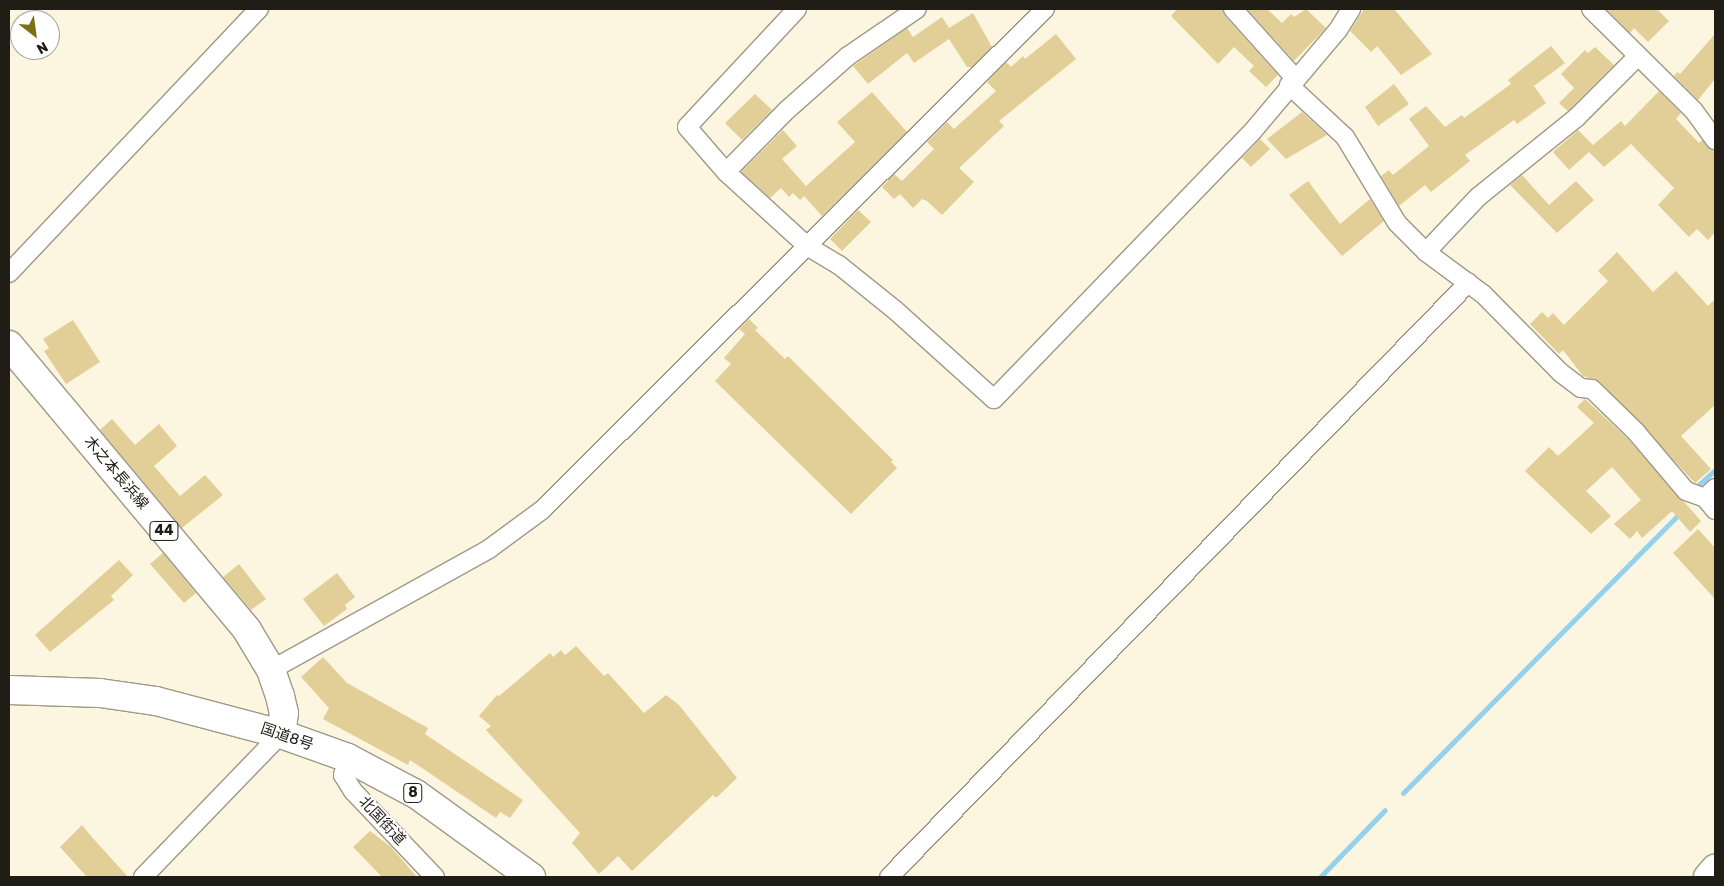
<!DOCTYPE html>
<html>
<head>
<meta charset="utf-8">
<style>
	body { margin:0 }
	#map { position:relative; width:1724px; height:886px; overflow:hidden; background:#fcf5e0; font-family:Rubik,"Noto Sans JP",sans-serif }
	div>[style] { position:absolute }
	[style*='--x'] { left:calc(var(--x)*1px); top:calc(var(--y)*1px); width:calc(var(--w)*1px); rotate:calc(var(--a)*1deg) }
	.stream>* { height:5px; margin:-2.5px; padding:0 2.5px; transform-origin:2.5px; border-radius:2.5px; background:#94d1ee }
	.building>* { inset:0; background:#e2cf98 }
	.roads { filter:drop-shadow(1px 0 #9f9986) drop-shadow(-1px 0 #9f9986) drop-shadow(0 1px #9f9986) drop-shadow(0 -1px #9f9986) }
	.minor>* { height:18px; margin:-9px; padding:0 9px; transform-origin:9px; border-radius:9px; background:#fff }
	.primary>* { height:28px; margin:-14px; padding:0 14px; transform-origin:14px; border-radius:14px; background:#fff }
	.trunk>* { height:28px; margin:-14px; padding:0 14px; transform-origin:14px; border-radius:14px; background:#fff }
	span { translate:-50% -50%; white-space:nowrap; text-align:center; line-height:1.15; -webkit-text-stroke:4px #fff; paint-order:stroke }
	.shield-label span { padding:1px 4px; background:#fff; border:1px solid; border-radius:4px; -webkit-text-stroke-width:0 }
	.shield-label { font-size:14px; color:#201d16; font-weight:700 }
	.street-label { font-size:15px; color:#201d16 }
	.frame { position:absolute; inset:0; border:10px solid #201d16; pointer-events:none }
	.north { position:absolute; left:10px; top:10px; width:50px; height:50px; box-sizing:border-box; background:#fff; border:1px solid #a6a5a2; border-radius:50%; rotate:150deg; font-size:14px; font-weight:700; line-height:20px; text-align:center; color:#201d16 }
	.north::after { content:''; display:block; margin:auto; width:18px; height:22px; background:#797214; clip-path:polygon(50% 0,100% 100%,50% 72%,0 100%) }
</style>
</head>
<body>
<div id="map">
	<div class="stream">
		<i style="--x:1696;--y:487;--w:25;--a:-42"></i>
		<i style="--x:1403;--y:793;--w:391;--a:-45.3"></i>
		<i style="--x:1320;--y:877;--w:93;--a:-45.9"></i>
	</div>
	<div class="building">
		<i style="clip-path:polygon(1177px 9px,1223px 9px,1225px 16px,1278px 75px,1266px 87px,1249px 71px,1254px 66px,1234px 47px,1218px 64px,1171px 16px)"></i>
		<i style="clip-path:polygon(1247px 9px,1267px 9px,1282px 23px,1291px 14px,1294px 17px,1306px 9px,1326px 28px,1294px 61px)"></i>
		<i style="clip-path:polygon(1364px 9px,1394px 9px,1432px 54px,1401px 75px,1377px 46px,1371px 52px,1350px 31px)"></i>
		<i style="clip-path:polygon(1606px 9px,1657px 9px,1669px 21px,1648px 42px,1634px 28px,1630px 33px)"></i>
		<i style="clip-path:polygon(973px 13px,992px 47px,972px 67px,967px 67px,949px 39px,914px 63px,907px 53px,868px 84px,853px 66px,907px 28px,913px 37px,942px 17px,949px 28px)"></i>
		<i style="clip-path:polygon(1056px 34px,1076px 59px,999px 121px,1004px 126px,959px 168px,974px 182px,942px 215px,927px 201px,922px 199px,913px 208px,900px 194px,894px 199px,882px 187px,894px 174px,902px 181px,934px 149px,927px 142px,947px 122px,954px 129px,996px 91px,987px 82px,1006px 62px,1011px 67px,1023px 56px,1025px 59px)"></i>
		<i style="clip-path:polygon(1715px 34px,1715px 79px,1698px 100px,1674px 76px,1677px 72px,1680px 74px)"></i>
		<i style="clip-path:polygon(1551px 46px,1565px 63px,1534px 86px,1546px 103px,1517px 124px,1514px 120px,1465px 155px,1470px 161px,1431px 192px,1425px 185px,1399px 206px,1381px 176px,1389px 170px,1393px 175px,1429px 146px,1409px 119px,1426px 106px,1445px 127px,1462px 115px,1464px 118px,1511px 84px,1508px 80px)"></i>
		<i style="clip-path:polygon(1595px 47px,1614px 65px,1568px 111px,1559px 103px,1574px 88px,1561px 74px,1585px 50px,1588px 53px)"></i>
		<i style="clip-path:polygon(1394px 84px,1409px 104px,1378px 126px,1365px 107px)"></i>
		<i style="clip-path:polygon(1659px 91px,1681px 113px,1676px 119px,1699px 143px,1702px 140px,1715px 150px,1715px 232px,1708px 240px,1697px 229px,1689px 237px,1658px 205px,1674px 188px,1631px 144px,1604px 167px,1589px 152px,1569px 170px,1553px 152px,1578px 130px,1593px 145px,1621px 121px,1625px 126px)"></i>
		<i style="clip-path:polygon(872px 92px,907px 132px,822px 216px,804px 196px,800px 200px,793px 193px,789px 197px,781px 188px,770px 198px,741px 172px,783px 130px,797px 146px,782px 159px,806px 186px,855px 142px,837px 122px)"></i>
		<i style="clip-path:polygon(755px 94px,772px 110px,742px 140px,725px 123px)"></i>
		<i style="clip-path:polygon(1302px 112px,1327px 135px,1286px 159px,1267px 139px)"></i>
		<i style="clip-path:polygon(1260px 139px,1270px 149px,1251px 167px,1242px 158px)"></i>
		<i style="clip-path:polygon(1522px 175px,1549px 205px,1576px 181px,1594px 200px,1557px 233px,1510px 185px)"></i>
		<i style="clip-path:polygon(1308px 181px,1340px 224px,1370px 199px,1384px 221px,1342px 256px,1289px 195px)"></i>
		<i style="clip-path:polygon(858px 210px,871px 222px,842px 251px,830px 239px)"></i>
		<i style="clip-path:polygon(1617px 252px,1653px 292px,1676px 271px,1708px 306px,1715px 299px,1715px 405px,1681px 436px,1711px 469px,1695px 483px,1599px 381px,1583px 376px,1563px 350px,1559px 354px,1530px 324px,1542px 312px,1548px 318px,1553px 313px,1564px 325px,1608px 281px,1598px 271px)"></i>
		<i style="clip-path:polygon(749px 319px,758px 328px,755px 330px,785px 359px,788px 356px,893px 460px,891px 462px,897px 468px,851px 514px,715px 381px,731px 364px,724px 358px,745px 334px,739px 329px)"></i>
		<i style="clip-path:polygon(73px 320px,100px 362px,66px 384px,44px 351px,49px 348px,43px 339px)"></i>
		<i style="clip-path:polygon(1585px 399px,1628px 439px,1701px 521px,1690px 532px,1672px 511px,1642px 538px,1637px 531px,1630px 539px,1614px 524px,1641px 500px,1612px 467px,1586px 491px,1611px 516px,1591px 534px,1525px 471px,1549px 447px,1558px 456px,1594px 423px,1577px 407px)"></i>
		<i style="clip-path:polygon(112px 419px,135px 445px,159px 424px,177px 446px,154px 466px,180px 496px,205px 475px,223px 495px,182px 528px,100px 430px)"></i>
		<i style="clip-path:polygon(1698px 529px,1715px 548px,1715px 599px,1673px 553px)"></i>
		<i style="clip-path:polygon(163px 553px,196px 593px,184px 603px,150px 564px)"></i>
		<i style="clip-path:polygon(119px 560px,133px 575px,111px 596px,114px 600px,50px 652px,35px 635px)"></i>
		<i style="clip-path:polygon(239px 564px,266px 599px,251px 610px,223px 577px)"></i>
		<i style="clip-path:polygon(337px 573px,355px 597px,345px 605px,347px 609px,324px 626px,303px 599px)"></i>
		<i style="clip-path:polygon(576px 646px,604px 676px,608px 673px,644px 713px,666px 695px,679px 705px,737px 778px,716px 798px,713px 795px,632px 871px,618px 856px,599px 874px,572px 843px,580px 833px,486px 730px,491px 726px,479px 716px,497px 695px,499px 696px,550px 653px,553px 657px,561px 650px,565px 655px)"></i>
		<i style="clip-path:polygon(323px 657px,347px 683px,428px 728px,425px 734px,523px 800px,510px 818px,500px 812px,496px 818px,410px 760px,408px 765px,323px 719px,329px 708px,301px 677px)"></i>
		<i style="clip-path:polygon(82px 825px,91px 836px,128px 877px,87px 877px,60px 847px)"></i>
		<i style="clip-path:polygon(370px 831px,391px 847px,417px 877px,382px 877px,353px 847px)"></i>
	</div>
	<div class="roads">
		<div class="minor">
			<i style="--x:797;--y:9;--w:161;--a:133"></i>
			<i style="--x:687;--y:127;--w:60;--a:49.1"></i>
			<i style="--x:726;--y:172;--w:110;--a:42.4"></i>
			<i style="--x:807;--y:246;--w:37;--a:31"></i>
			<i style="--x:839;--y:265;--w:72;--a:38.8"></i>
			<i style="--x:895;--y:310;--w:133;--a:42"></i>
			<i style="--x:994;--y:399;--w:371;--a:-46"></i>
			<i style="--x:1252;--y:132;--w:133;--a:-49.9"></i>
			<i style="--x:1338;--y:30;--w:25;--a:-58"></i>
			<i style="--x:1233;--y:9;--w:93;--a:48.1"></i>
			<i style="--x:1591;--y:9;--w:145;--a:44.7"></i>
			<i style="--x:1694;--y:111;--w:36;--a:54"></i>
			<i style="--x:1289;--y:85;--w:76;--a:42.9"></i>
			<i style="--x:1345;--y:137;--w:100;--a:58.8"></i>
			<i style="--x:1397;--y:223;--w:41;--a:45"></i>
			<i style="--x:1426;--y:252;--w:71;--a:36.4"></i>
			<i style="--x:1483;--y:294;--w:111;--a:45.4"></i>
			<i style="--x:1561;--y:373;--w:25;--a:37"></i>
			<i style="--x:1581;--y:388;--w:11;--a:5"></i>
			<i style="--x:1592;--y:389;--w:62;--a:44.3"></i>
			<i style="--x:1636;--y:432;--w:77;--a:49.7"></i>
			<i style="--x:1686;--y:491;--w:20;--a:20"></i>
			<i style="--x:726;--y:172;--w:87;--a:-45.5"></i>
			<i style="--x:787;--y:110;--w:81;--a:-41.5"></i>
			<i style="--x:848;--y:56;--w:83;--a:-34.3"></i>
			<i style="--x:1426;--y:252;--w:76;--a:-46.6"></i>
			<i style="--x:1478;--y:197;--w:127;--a:-38.9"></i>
			<i style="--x:1577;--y:117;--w:85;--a:-45"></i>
			<i style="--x:9;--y:273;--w:364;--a:-46.6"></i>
			<i style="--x:1715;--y:488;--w:14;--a:135"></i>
			<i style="--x:1705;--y:498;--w:16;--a:50"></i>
			<i style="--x:271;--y:670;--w:249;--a:-29"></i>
			<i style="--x:489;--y:549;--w:66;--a:-36.3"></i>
			<i style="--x:542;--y:510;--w:710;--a:-44.89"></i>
			<i style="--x:348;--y:758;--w:18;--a:106"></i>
			<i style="--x:343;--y:775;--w:19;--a:58"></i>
			<i style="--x:353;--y:791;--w:119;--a:46.4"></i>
			<i style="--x:143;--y:877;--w:199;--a:-46"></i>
			<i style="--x:889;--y:877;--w:830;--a:-45.73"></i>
		</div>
		<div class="primary">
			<i style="--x:9;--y:345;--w:371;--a:50.1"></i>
			<i style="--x:247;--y:630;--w:47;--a:59"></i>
			<i style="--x:271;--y:670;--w:28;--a:71"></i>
			<i style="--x:280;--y:696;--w:17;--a:77"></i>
			<i style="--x:284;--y:713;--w:21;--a:98"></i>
			<i style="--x:1708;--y:877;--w:11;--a:-49"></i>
		</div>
		<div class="trunk">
			<i style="--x:9;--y:690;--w:91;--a:1.9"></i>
			<i style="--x:100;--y:693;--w:57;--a:8.1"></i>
			<i style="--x:156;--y:701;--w:129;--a:14.8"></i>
			<i style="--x:281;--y:734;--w:71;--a:19.7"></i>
			<i style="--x:348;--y:758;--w:77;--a:27.9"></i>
			<i style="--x:416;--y:794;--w:142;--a:35.8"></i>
		</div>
	</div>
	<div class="shield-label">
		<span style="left:164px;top:531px">44</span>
		<span style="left:413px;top:793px">8</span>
	</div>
	<div class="street-label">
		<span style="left:116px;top:473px;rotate:50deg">木之本長浜線</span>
		<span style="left:287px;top:737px;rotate:19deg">国道8号</span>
		<span style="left:382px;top:821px;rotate:47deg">北国街道</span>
	</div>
	<div class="frame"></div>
	<div class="north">N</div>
</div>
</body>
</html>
